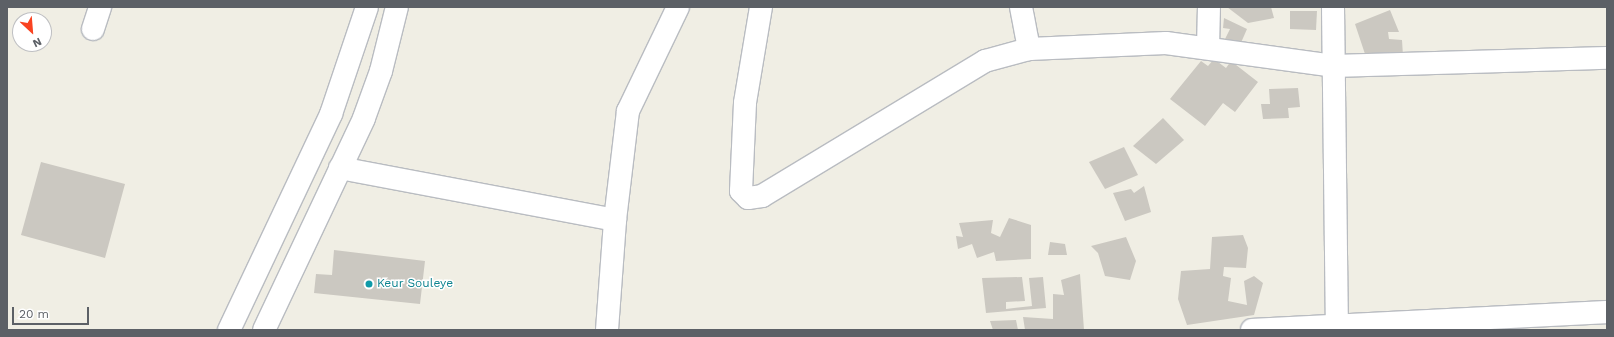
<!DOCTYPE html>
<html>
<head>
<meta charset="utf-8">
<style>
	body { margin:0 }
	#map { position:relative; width:1614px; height:337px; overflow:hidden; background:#f0eee4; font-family:"Work Sans",sans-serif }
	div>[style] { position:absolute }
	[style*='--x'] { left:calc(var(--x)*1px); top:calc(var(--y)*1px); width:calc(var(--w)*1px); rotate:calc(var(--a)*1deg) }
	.building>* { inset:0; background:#cbc8c1 }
	.roads { filter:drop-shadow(1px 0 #b9bcc1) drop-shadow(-1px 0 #b9bcc1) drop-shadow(0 1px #b9bcc1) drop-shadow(0 -1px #b9bcc1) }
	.street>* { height:22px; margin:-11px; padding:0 11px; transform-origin:11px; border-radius:11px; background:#fff }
	.dots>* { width:11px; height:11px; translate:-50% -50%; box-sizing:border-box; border:2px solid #fff; border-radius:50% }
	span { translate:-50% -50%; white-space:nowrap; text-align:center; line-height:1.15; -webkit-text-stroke:3px #fff; paint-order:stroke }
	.culture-label { font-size:12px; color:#0d838f }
	.left { translate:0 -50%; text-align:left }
	.frame { position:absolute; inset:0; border:8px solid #5c6066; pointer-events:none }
	.north { position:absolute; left:12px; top:12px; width:40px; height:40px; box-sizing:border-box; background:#fff; border:1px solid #bebfc2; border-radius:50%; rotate:154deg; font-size:11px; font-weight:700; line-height:16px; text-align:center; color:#5c6066 }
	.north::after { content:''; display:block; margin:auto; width:14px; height:18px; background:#f94321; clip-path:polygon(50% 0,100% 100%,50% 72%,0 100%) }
	.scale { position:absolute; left:12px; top:307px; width:77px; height:18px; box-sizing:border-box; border:2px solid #5c6066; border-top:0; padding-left:5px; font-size:12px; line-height:14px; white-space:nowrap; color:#5c6066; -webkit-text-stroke:3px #fff; paint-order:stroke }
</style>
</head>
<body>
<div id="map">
	<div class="building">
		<i style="clip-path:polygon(1227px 7px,1271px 7px,1274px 18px,1248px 23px)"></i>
		<i style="clip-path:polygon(1390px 10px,1399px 32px,1388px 32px,1389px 39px,1402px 40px,1403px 56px,1367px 60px,1355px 24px)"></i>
		<i style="clip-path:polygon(1290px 11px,1317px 11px,1316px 30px,1290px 29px)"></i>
		<i style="clip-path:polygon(1224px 18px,1247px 29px,1240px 45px,1224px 41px,1230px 29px,1223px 28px)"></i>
		<i style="clip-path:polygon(1214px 59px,1226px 68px,1231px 61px,1258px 82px,1235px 112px,1223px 103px,1205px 126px,1170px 99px,1201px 61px,1208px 66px)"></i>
		<i style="clip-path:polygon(1298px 88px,1300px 107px,1288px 108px,1289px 118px,1263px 119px,1261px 104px,1270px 104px,1269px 89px)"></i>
		<i style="clip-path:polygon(1163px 118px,1184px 140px,1156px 164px,1133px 146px)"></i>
		<i style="clip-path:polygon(1124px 147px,1138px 175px,1105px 189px,1089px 162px)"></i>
		<i style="clip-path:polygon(41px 162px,125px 184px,105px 258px,21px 235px)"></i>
		<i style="clip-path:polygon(1144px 186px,1151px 212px,1125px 221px,1113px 193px,1131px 189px,1134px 193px)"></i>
		<i style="clip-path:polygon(1009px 218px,1031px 225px,1031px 259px,996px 261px,994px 252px,977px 258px,972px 244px,958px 249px,956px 236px,963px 237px,959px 223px,993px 220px,991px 233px,1000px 237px)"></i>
		<i style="clip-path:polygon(1243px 235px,1248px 248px,1246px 268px,1224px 267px,1223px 276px,1231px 278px,1228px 301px,1247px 305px,1244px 281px,1254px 276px,1263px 283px,1254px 315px,1187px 325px,1178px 299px,1181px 271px,1210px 269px,1212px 237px)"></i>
		<i style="clip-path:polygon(1126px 237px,1136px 261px,1130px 280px,1105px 276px,1098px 253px,1091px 246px)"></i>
		<i style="clip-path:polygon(1050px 242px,1065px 244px,1067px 255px,1048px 255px)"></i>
		<i style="clip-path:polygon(334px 250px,425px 261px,420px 304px,314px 293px,316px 274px,332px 275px)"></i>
		<i style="clip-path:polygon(1080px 274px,1084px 330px,1025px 330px,1023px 317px,1053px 319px,1053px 294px,1064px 295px,1061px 280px)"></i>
		<i style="clip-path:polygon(1022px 277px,1025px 301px,1006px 302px,1006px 309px,1032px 306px,1029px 278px,1043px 277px,1046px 308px,986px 313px,982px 278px)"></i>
		<i style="clip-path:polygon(1016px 320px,1018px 330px,993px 330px,990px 321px)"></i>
	</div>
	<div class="roads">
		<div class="street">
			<i style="--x:761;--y:7;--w:97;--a:99.5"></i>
			<i style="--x:745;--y:103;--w:88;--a:92.6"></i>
			<i style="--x:741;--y:191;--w:10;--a:45"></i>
			<i style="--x:748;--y:198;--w:14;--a:-8"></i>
			<i style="--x:762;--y:196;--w:261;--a:-31.2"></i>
			<i style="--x:985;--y:61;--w:46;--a:-15.3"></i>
			<i style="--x:1029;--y:49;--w:137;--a:-2.5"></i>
			<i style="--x:1166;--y:43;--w:169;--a:7.8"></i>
			<i style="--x:1333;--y:66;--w:274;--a:-1.7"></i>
			<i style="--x:1021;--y:7;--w:43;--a:79.2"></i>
			<i style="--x:1333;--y:7;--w:323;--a:89.3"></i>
			<i style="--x:93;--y:29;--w:23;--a:-72"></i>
			<i style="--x:1208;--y:47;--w:40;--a:-88.6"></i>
			<i style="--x:340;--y:168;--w:280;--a:10.7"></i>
			<i style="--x:229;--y:330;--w:239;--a:-64.7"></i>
			<i style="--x:331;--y:114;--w:113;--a:-71.4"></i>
			<i style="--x:264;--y:330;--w:234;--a:-64.7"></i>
			<i style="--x:364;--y:118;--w:50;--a:-70.1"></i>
			<i style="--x:381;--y:71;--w:66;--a:-76"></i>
			<i style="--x:607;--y:330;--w:110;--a:-85.8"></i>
			<i style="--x:615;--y:220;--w:110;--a:-83.2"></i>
			<i style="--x:628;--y:111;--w:115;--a:-64.3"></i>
			<i style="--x:1252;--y:330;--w:355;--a:-2.9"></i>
		</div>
	</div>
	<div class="dots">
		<i style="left:369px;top:284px;background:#0f9aa8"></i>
	</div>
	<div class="culture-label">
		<span class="left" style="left:377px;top:284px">Keur Souleye</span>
	</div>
	<div class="frame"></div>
	<div class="north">N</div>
	<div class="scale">20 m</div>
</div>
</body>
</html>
